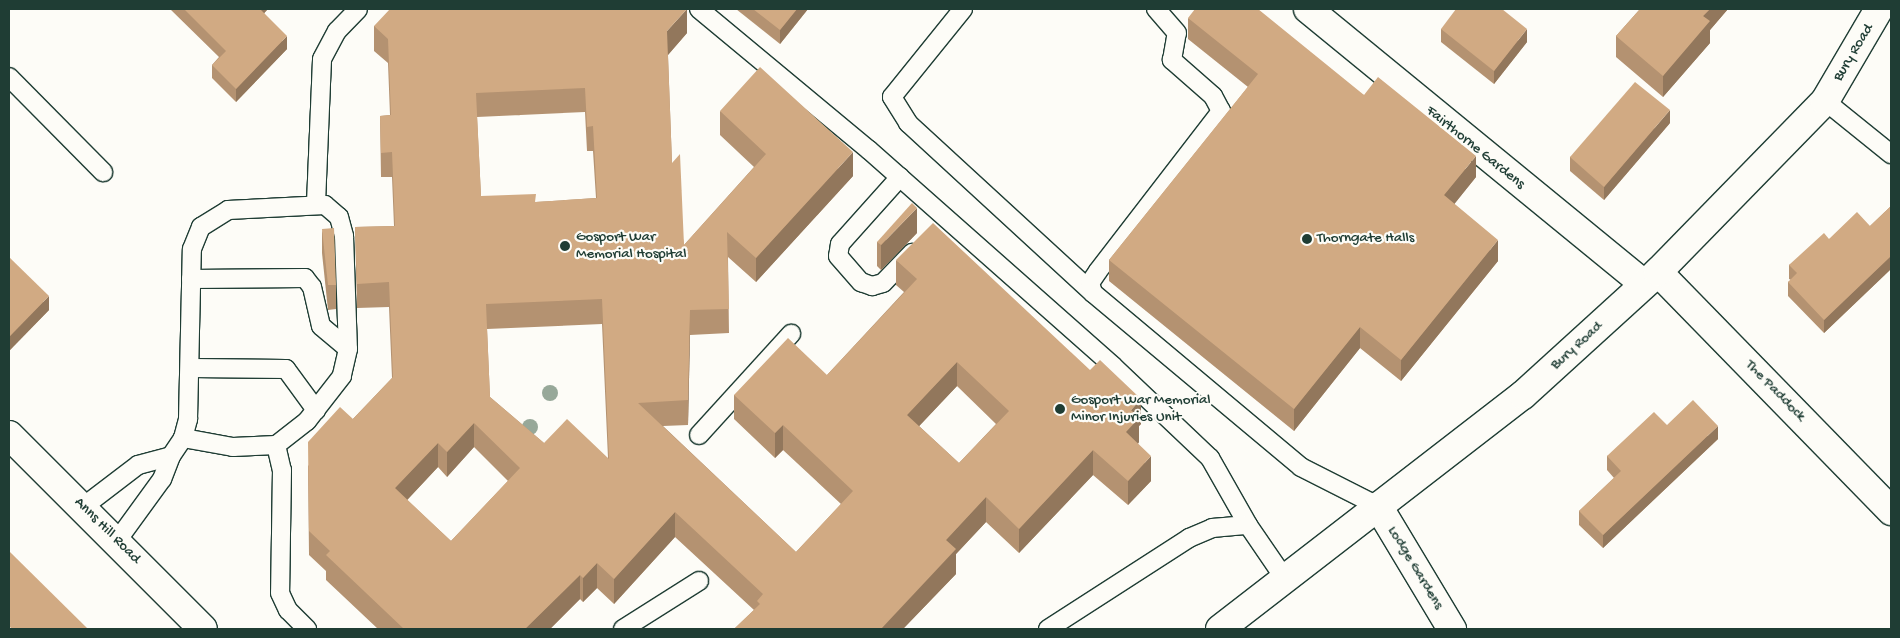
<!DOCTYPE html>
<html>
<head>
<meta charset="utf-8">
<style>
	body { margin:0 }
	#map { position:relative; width:1900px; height:638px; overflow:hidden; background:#fdfcf7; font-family:"Gochi Hand",sans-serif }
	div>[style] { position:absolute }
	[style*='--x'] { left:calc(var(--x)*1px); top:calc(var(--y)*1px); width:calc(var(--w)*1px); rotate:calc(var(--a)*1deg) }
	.roads { filter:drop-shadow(1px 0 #1f3d34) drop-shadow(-1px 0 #1f3d34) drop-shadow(0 1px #1f3d34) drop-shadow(0 -1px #1f3d34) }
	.service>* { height:18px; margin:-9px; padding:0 9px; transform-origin:9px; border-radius:9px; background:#fdfcf7 }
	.minor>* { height:28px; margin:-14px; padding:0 14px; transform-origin:14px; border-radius:14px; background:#fdfcf7 }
	.tertiary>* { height:28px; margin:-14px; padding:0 14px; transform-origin:14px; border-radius:14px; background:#fdfcf7 }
	.secondary>* { height:28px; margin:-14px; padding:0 14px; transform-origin:14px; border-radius:14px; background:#fdfcf7 }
	.trees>* { width:16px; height:16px; margin:-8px; border-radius:50%; background:#97a899 }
	.wall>* { inset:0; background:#b49271 }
	.shaded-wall>* { inset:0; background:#92775c }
	.building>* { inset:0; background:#d1aa83 }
	.dots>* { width:14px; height:14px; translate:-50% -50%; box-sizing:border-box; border:2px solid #fdfcf7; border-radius:50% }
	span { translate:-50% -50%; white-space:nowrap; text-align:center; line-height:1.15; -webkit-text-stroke:4.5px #fdfcf7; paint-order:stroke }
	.street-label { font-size:15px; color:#1f3d34 }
	.poi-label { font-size:15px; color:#1f3d34 }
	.left { translate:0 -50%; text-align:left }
	.frame { position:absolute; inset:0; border:10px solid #1f3d34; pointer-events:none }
</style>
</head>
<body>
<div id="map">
	<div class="roads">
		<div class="service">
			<i style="--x:699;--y:9;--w:221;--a:39.7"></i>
			<i style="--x:869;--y:150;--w:326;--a:41.5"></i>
			<i style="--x:1113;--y:366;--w:134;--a:43.5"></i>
			<i style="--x:1210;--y:458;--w:77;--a:60.4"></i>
			<i style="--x:963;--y:9;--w:113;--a:128.9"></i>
			<i style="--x:892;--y:97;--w:31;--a:58"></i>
			<i style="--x:908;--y:123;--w:251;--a:42.6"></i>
			<i style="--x:1093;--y:293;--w:271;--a:39.9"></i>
			<i style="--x:1301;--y:467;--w:86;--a:26.9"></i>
			<i style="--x:9;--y:77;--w:134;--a:45.3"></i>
			<i style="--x:1825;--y:101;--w:85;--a:38.8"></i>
			<i style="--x:900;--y:177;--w:90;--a:131.8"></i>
			<i style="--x:840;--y:244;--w:12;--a:99"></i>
			<i style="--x:838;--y:256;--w:35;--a:49"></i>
			<i style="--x:861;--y:282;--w:12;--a:20"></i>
			<i style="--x:872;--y:286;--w:11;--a:-15"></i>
			<i style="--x:883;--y:283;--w:42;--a:-46"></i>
			<i style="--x:316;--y:203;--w:144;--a:-87.6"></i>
			<i style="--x:322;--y:59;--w:32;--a:-62"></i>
			<i style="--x:337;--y:31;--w:30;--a:-46"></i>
			<i style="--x:191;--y:279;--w:114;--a:-0.5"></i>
			<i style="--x:305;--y:278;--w:11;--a:52"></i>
			<i style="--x:312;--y:287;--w:40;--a:77"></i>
			<i style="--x:321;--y:326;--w:35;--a:40"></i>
			<i style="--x:1093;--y:293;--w:10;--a:-107"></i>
			<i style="--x:1090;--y:283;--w:14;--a:-56"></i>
			<i style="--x:1098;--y:271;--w:202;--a:-52.4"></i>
			<i style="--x:1221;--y:111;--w:17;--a:-118"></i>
			<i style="--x:1213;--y:96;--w:55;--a:-138.7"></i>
			<i style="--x:1172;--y:60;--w:27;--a:-80"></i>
			<i style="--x:1177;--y:33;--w:32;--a:-131"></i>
			<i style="--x:192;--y:368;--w:94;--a:0.6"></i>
			<i style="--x:286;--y:369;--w:51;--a:53.8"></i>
			<i style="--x:699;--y:435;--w:137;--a:-47.7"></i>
			<i style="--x:276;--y:445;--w:26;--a:77"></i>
			<i style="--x:282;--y:470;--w:123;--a:90.9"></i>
			<i style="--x:280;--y:593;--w:19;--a:65"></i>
			<i style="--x:288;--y:610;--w:27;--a:45"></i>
			<i style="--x:171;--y:456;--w:22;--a:-56"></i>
			<i style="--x:183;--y:438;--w:20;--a:-75"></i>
			<i style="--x:188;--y:419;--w:170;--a:-88.7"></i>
			<i style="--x:192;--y:249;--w:24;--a:-68"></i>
			<i style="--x:201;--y:227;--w:32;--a:-32"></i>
			<i style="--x:228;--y:210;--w:97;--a:-3"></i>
			<i style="--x:325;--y:205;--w:18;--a:41"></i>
			<i style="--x:339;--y:217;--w:20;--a:75"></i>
			<i style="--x:344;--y:236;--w:113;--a:88"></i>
			<i style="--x:348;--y:349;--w:28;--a:103"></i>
			<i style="--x:342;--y:376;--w:57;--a:127.9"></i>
			<i style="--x:307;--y:421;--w:39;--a:142"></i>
			<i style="--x:276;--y:445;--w:43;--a:177.3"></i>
			<i style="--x:233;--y:447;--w:51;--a:-169.8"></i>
			<i style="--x:83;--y:507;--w:69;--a:-37.4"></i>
			<i style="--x:138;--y:465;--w:34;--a:-15"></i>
			<i style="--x:171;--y:456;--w:25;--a:111"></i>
			<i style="--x:162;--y:479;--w:77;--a:126"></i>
			<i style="--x:623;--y:629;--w:90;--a:-32.3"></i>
			<i style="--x:1048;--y:629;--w:168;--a:-32.8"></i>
			<i style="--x:1189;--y:538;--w:25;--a:-23"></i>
			<i style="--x:1212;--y:528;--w:36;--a:-5"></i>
			<i style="--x:1248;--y:525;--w:65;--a:55.6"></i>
		</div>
		<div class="minor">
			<i style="--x:1308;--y:9;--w:434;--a:39.3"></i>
			<i style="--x:1658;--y:272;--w:334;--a:45.7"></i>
			<i style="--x:1378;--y:506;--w:144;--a:59"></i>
		</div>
		<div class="tertiary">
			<i style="--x:9;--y:435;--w:274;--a:45"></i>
		</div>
		<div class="secondary">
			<i style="--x:1220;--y:629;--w:383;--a:-37.7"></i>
			<i style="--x:1523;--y:395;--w:183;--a:-42.3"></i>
			<i style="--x:1658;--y:272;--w:239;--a:-45.7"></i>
			<i style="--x:1825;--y:101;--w:107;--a:-59.6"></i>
		</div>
	</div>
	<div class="trees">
		<i style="left:550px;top:393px"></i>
		<i style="left:530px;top:427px"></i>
	</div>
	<div class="wall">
		<i style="clip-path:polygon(170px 9px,267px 9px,267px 10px,264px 13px,287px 49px,236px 102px,212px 78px,212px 65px,219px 57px)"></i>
		<i style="clip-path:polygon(736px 9px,808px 9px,780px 44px)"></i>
		<i style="clip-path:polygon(1640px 9px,1728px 9px,1710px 30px,1710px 43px,1663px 97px,1616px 57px,1616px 36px)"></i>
		<i style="clip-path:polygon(1188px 18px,1364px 95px,1476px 177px,1454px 204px,1498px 261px,1401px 381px,1360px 348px,1294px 431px,1109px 281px,1109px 260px,1248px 87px,1188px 39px)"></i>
		<i style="clip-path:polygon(evenodd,374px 26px,687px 33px,668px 55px,672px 163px,684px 245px,754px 167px,720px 135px,720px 111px,853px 176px,756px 282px,728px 257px,729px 333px,690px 335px,688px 425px,663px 426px,796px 552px,841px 504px,783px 450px,775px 458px,734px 419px,734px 395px,827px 375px,904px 292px,896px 285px,896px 260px,1141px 424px,1139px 426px,1139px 442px,1138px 444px,1151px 481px,1128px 505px,1093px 475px,1019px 553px,986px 522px,956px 554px,956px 574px,903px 629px,734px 629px,754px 610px,675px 537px,614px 604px,597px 588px,583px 602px,580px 599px,550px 629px,378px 629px,326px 580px,326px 571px,309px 555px,308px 466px,392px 378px,389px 307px,357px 308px,355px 227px,394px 226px,392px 177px,381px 177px,380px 116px,390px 115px,388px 63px,374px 51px,374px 26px,585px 112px,587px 151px,593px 151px,596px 198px,536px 202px,481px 196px,477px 117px,585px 112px,374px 26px,602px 324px,608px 458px,544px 443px,490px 397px,487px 329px,602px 324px,374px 26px,957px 386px,996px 424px,959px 463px,919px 426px,957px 386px,374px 26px,474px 447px,508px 481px,451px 541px,407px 500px,438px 467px,447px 477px,474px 447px)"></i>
		<i style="clip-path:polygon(1441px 29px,1527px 42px,1494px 84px,1441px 42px)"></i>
		<i style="clip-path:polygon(1670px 123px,1604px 200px,1570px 171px,1570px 157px)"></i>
		<i style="clip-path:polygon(1891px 206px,1891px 269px,1824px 333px,1788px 296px,1788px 282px,1791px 280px,1789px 279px,1789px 265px,1829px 239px,1870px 226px)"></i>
		<i style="clip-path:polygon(322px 229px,336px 285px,336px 309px,328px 310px,322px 253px)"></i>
		<i style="clip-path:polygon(917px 233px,881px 270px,877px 266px,877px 242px)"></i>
		<i style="clip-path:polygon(9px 257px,49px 310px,10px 350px,9px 348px)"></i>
		<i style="clip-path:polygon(1667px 425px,1718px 439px,1603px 548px,1579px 525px,1579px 511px,1614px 478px,1607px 470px,1607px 456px)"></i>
	</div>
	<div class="shaded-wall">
		<i style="clip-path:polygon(258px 9px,267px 9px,267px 10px,258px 20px)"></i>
		<i style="clip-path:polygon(687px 9px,687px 33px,667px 56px,667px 31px)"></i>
		<i style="clip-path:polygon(797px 9px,808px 9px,780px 44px,780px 30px)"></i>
		<i style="clip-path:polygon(1710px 9px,1728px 9px,1710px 30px,1710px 43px,1663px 97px,1663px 76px,1703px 16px)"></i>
		<i style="clip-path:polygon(1527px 29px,1527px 42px,1494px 84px,1494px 71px)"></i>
		<i style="clip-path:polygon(287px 36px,287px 49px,236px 102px,236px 89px)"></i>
		<i style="clip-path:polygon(1670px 110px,1670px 123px,1604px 200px,1604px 187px)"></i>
		<i style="clip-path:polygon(853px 152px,853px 176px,756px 282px,756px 258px)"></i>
		<i style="clip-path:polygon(1476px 156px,1476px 177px,1444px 217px,1444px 195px)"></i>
		<i style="clip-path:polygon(917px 208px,917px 233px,881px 270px,881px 245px)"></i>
		<i style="clip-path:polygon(1498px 240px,1498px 261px,1401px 381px,1401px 360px)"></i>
		<i style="clip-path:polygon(1891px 256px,1891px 269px,1824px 333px,1824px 320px)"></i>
		<i style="clip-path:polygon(49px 296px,49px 310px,10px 350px,10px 336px)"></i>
		<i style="clip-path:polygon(690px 310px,690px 335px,688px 425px,688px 400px)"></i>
		<i style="clip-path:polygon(1360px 327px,1360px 348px,1294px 431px,1294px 409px)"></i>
		<i style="clip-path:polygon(957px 362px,957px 386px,907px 439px,907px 415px)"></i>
		<i style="clip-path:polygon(1141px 399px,1141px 424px,1139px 426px,1139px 442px,1126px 457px,1126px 432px,1131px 410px)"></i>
		<i style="clip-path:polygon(474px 423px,474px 447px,447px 477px,447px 452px)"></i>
		<i style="clip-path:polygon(783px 425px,783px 450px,775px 458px,775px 433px)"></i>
		<i style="clip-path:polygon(1718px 426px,1718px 439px,1603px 548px,1603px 535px)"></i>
		<i style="clip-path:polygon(438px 443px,438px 467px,395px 513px,395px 488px)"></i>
		<i style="clip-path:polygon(1093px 450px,1093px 475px,1019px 553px,1019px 529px)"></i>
		<i style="clip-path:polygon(1151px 456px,1151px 481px,1128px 505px,1128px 481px)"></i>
		<i style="clip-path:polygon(986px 497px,986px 522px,956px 554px,956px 574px,903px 629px,881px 629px,946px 540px)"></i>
		<i style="clip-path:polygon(675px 512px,675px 537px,614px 604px,614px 579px)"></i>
		<i style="clip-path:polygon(597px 563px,597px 588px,583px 602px,583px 578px)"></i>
		<i style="clip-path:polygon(580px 575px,580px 599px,550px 629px,525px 629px)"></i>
	</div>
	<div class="building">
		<i style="clip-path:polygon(184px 9px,260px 9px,287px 36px,236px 89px,212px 65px,226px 51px)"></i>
		<i style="clip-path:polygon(evenodd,390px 9px,687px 9px,667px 31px,672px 163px,680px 154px,684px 245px,766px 154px,720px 111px,760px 67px,853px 152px,756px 258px,727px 232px,729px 309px,690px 310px,688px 400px,638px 403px,796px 552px,853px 491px,783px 425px,775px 433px,734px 395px,788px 338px,827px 375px,917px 279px,896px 260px,933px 223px,1090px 370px,1100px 360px,1141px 399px,1131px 410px,1139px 418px,1126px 432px,1151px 456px,1128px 481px,1093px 450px,1019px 529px,986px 497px,946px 540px,956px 549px,881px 629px,734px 629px,760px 604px,757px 601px,763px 594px,675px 512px,614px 579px,597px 563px,583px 578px,580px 575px,525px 629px,404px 629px,326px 555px,330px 551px,309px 531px,308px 442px,340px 407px,353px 419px,393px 377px,389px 282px,357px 284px,355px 227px,395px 226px,392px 152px,381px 153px,380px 116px,391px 115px,388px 39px,374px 26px,390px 9px,585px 88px,587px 127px,593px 126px,597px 198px,535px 202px,536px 194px,481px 196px,476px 93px,585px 88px,390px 9px,602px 299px,609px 459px,567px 419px,544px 443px,490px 397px,486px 304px,602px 299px,390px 9px,957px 362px,1009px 411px,959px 463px,907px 415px,957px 362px,390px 9px,474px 423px,520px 468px,451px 541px,395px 488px,438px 443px,447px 452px,474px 423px)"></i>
		<i style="clip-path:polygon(753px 9px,797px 9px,780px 30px)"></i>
		<i style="clip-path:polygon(1195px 9px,1258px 9px,1364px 95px,1378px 77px,1476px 156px,1444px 195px,1498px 240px,1401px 360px,1360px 327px,1294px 409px,1109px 260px,1258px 74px,1188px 18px)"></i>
		<i style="clip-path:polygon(1456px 9px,1502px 9px,1527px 29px,1494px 71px,1441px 29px)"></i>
		<i style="clip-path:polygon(1640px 9px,1710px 9px,1703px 16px,1710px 21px,1663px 76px,1616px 36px)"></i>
		<i style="clip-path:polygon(1635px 82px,1670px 110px,1604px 187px,1570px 157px)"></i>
		<i style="clip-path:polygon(912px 203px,917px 208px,881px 245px,877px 242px)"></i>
		<i style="clip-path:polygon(1891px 206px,1891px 256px,1824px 320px,1788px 282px,1797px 273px,1789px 265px,1824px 233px,1829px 239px,1857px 212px,1870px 226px)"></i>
		<i style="clip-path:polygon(334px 228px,336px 285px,328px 285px,322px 229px)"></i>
		<i style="clip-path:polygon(9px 257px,49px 296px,10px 336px,9px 335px)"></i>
		<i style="clip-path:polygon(1693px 400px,1718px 426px,1603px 535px,1579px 511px,1621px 471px,1607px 456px,1654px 412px,1667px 425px)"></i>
		<i style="clip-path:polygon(9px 551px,88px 629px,12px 629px,9px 626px)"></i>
	</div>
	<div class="dots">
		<i style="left:1307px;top:239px;background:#1f3d34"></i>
		<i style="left:565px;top:246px;background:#1f3d34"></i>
		<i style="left:1060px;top:409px;background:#1f3d34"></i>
	</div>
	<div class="street-label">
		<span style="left:1854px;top:53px;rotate:-59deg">Bury Road</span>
		<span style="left:1475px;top:148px;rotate:39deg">Fairthorne Gardens</span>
		<span style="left:1577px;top:346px;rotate:-42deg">Bury Road</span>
		<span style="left:1775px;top:391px;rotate:46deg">The Paddock</span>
		<span style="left:107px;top:531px;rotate:45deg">Anns Hill Road</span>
		<span style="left:1415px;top:568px;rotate:59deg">Lodge Gardens</span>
	</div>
	<div class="poi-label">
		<span class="left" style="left:576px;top:246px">Gosport War<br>Memorial Hospital</span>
		<span class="left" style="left:1317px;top:239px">Thorngate Halls</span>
		<span class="left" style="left:1071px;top:409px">Gosport War Memorial<br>Minor Injuries Unit</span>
	</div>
	<div class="frame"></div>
</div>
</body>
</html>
